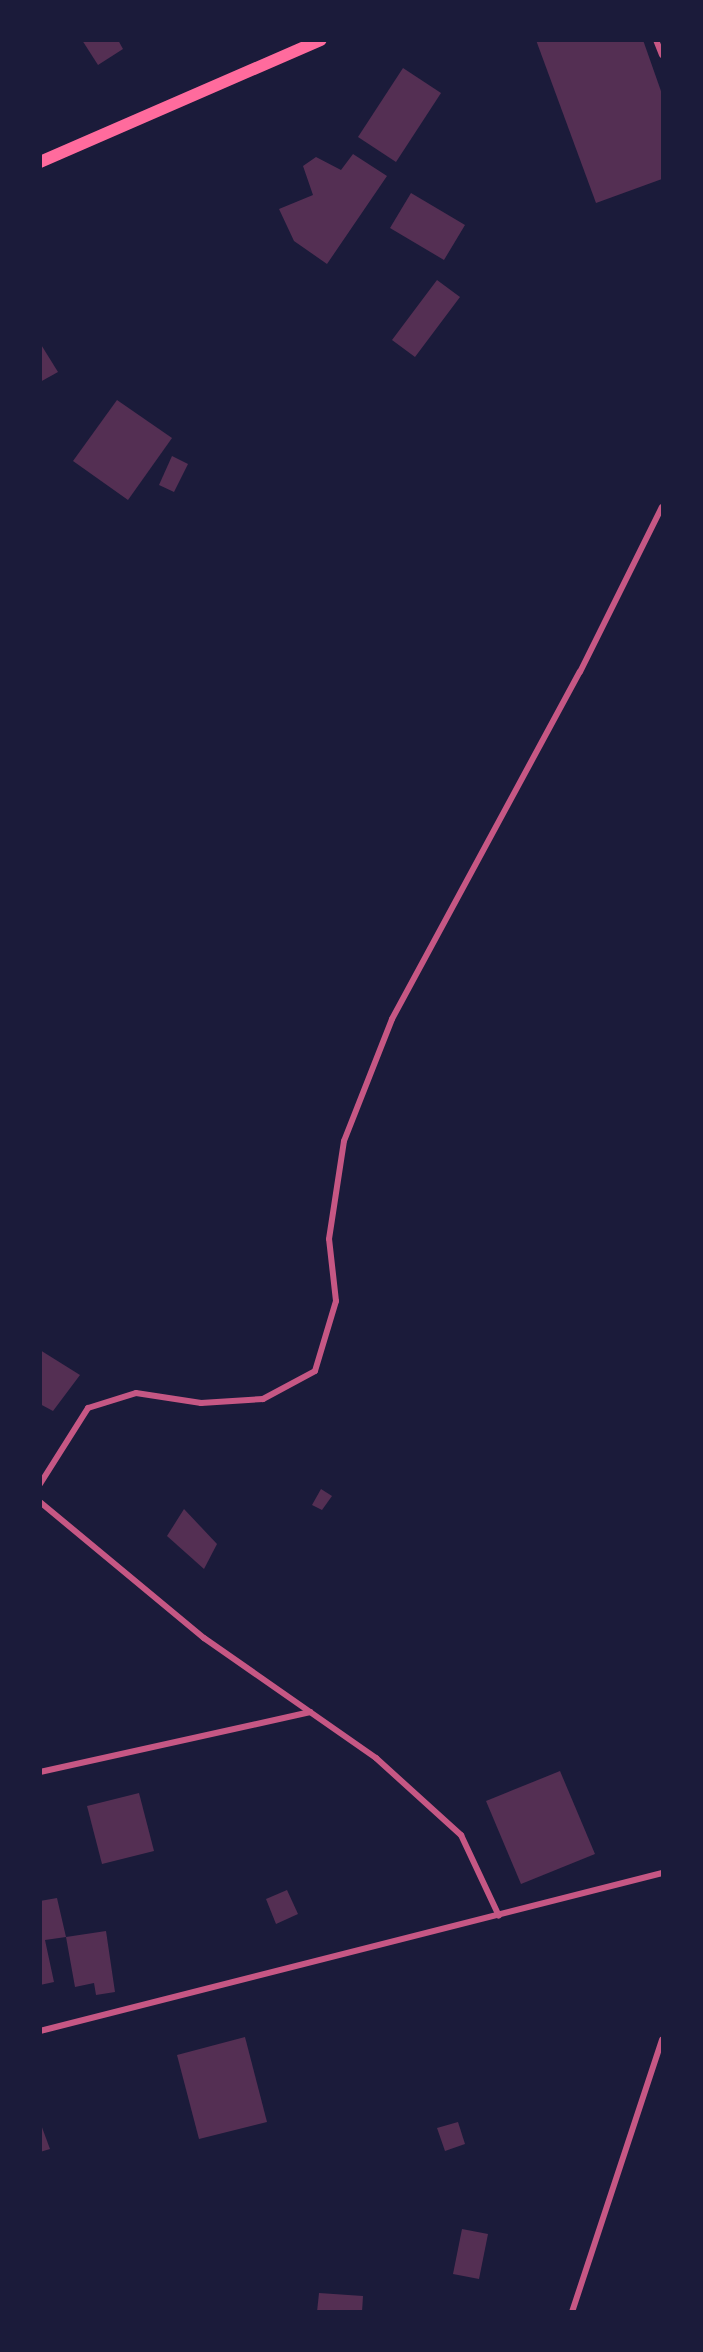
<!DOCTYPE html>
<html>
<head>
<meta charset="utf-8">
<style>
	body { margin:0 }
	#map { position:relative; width:703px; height:2352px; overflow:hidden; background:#1b1b3a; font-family:"DM Sans",sans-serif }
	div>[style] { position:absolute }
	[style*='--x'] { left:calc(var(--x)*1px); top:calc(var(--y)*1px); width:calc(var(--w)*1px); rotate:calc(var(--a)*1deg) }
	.building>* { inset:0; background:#542f53 }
	.minor>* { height:6px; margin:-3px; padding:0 3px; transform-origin:3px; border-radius:3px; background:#c65784 }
	.secondary>* { height:12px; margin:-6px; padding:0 6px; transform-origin:6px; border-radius:6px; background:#ff6b9d }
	span { translate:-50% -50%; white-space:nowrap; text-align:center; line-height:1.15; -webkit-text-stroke:4.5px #1b1b3a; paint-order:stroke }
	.frame { position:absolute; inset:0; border:42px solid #1b1b3a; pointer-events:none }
</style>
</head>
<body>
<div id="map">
	<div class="building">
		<i style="clip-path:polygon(82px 40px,118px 40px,123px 49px,98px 65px)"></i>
		<i style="clip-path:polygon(536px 40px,643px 40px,662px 94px,662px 179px,596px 203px)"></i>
		<i style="clip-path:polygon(403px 68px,441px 93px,396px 162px,358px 137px)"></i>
		<i style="clip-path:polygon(353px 154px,387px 176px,327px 264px,294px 241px,279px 209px,313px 195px,303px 166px,316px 157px,341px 170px)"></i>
		<i style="clip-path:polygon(411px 193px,465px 225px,444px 260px,390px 228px)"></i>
		<i style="clip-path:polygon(437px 280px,460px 297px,415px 357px,392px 340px)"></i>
		<i style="clip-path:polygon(40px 343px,58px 372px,40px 382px)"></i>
		<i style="clip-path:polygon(117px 400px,172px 438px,128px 500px,73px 461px)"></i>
		<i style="clip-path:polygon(172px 456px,188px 464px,174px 492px,159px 485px)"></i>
		<i style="clip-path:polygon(40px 1350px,80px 1375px,53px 1411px,40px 1404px)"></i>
		<i style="clip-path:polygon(321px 1489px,332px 1496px,322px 1510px,312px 1505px)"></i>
		<i style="clip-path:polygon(184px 1509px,217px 1544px,204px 1569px,167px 1536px)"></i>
		<i style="clip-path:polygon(560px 1771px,595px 1854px,521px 1884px,486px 1801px)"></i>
		<i style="clip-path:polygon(139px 1793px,154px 1851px,102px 1864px,87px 1806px)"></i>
		<i style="clip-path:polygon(287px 1890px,298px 1914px,276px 1924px,266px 1899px)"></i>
		<i style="clip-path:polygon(57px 1898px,66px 1937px,45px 1940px,54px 1982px,40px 1985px,40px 1901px)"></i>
		<i style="clip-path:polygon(106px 1931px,115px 1992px,96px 1995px,94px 1983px,75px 1987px,66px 1937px)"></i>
		<i style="clip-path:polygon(245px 2037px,267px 2122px,199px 2139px,177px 2055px)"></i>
		<i style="clip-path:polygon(40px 2122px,50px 2149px,40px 2152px)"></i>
		<i style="clip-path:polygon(458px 2122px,465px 2144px,445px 2151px,437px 2128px)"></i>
		<i style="clip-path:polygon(462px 2229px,488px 2234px,479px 2279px,453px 2274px)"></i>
		<i style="clip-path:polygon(319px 2293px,363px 2296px,362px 2312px,317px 2312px)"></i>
	</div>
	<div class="minor">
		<i style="--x:656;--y:40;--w:16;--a:68"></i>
		<i style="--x:40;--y:1484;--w:90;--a:-57.7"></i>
		<i style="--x:88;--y:1408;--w:50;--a:-17.4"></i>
		<i style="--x:136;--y:1393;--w:66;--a:8.7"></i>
		<i style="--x:201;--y:1403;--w:62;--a:-3.7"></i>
		<i style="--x:263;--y:1399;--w:59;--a:-28.3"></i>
		<i style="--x:315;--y:1371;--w:73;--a:-73.3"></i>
		<i style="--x:336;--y:1301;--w:62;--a:-96.4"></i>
		<i style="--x:329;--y:1239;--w:99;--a:-81.3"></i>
		<i style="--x:344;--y:1141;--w:131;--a:-68.5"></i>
		<i style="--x:392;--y:1019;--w:395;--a:-61.6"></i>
		<i style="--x:580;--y:672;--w:184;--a:-63.6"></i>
		<i style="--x:40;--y:1502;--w:213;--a:39.7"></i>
		<i style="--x:204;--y:1638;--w:210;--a:34.9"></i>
		<i style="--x:376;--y:1758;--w:115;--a:42.2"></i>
		<i style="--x:461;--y:1835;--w:89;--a:64.9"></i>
		<i style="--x:40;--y:1772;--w:277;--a:-12.5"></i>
		<i style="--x:40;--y:2031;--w:642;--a:-14.25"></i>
		<i style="--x:572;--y:2312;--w:287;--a:-71.7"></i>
	</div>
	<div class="secondary">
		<i style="--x:40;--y:162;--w:306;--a:-23.5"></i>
	</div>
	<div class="frame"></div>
</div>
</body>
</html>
